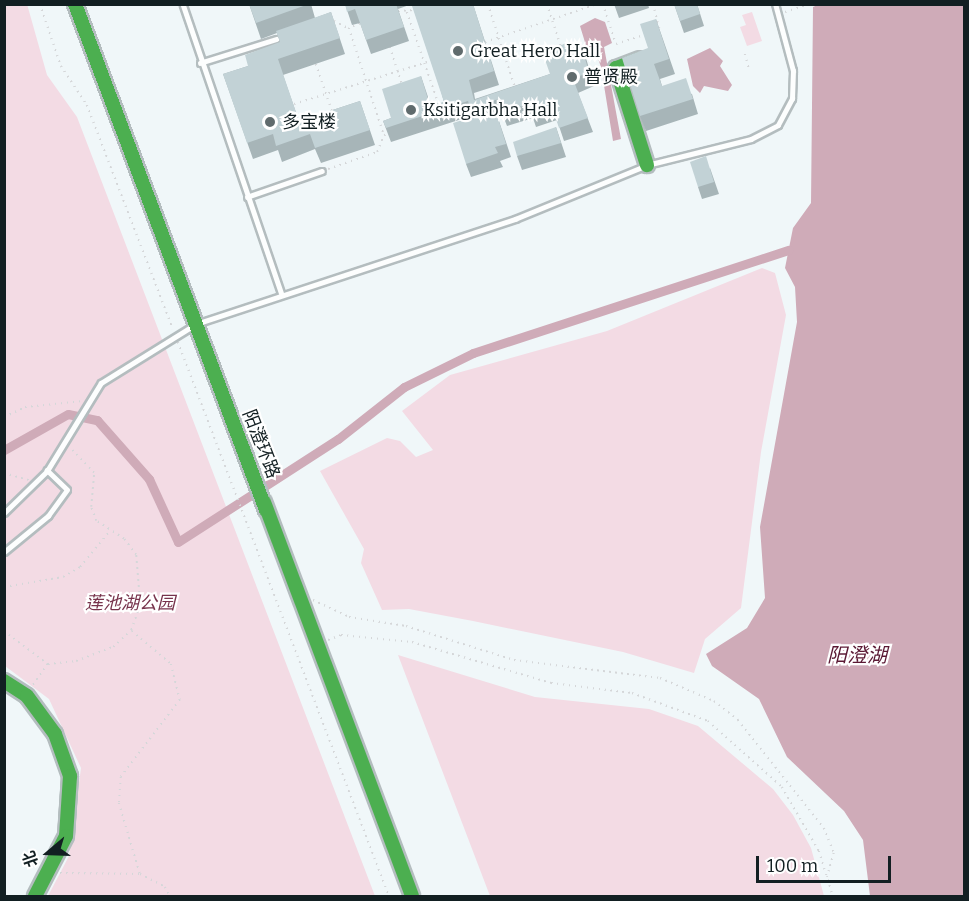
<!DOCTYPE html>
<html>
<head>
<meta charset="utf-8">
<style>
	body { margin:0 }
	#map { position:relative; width:969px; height:901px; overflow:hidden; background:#f0f7f9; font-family:Bitter,"Noto Sans SC",serif }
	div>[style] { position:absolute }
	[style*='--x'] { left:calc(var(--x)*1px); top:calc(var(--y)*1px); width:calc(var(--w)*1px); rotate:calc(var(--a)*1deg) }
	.green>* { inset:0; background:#f3dbe4 }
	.water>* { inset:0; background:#cfabb8 }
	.canal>* { height:9px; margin:-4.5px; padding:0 4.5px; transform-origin:4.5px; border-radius:4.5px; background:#cfabb8 }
	.path>* { height:1.5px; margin-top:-0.75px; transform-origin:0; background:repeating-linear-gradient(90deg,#d5d7d9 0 1.5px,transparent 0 6px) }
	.roads { filter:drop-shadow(2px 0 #b4bdbf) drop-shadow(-2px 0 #b4bdbf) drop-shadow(0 2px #b4bdbf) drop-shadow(0 -2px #b4bdbf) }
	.lane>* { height:4.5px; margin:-2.25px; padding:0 2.25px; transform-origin:2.25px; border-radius:2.25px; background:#fdfefe }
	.fast>* { height:14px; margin:-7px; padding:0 7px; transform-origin:7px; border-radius:7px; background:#4caf50 }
	.wall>* { inset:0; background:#a7b5b8 }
	.building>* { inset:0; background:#c2d2d6 }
	.dots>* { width:16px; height:16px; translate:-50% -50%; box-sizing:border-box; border:3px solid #fff; border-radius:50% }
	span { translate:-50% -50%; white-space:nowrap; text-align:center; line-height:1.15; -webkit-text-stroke:4.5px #fff; paint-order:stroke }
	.poi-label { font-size:18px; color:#121f22 }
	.left { translate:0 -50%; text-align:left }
	.street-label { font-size:18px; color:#121f22 }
	.park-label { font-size:18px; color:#77334c; font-style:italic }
	.water-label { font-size:20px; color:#5a1833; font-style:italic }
	.frame { position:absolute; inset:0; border:6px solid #121f22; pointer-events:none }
	.north { position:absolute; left:18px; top:823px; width:60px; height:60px; -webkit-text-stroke:4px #fff; paint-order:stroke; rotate:251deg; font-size:16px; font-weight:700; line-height:24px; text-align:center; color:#121f22 }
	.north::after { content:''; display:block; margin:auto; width:21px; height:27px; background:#121f22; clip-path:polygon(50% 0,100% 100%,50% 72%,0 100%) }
	.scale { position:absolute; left:756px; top:856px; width:135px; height:27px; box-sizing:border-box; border:3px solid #121f22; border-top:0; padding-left:8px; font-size:18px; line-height:21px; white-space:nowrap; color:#121f22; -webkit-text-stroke:4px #fff; paint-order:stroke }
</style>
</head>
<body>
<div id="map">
	<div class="green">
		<i style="clip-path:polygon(27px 4px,47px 75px,77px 117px,375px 896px,48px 896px,69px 856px,81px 768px,49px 699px,5px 666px,4px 5px)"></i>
		<i style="clip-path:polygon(752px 12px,762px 41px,747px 46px,740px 27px,746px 25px,742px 15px)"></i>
		<i style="clip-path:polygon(762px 268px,775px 273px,786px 315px,761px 452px,741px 608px,705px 639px,694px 673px,623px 652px,473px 621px,409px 609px,382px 610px,361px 563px,364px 549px,320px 471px,387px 438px,400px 441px,416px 457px,433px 450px,402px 411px,450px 375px,607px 331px)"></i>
		<i style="clip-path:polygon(398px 655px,535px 697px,649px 709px,698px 726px,773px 789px,793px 815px,811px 848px,824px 896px,490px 896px)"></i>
	</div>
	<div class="water">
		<i style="clip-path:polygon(820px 4px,964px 5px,964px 896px,870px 896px,863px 840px,844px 811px,787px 757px,759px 699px,712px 666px,706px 654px,747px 628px,765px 598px,760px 527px,797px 322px,795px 287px,785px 268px,793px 228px,811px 203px,813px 7px)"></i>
		<i style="clip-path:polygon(595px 18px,605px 22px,612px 43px,604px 47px,621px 139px,613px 141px,601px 67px,595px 50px,588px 52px,580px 26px)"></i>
		<i style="clip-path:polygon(710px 48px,723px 61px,720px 66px,732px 85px,728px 91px,704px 86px,700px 93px,693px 86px,687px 59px)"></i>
	</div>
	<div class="canal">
		<i style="--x:4;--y:450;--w:73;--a:-29.4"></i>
		<i style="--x:68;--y:414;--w:30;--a:12"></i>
		<i style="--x:97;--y:420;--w:79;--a:48.6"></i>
		<i style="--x:149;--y:479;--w:69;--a:65.3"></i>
		<i style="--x:178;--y:542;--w:190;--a:-32.8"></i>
		<i style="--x:338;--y:439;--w:84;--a:-38.2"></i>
		<i style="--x:404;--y:387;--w:77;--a:-26.2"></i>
		<i style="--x:473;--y:353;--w:332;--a:-18.1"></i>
	</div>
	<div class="path">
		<i style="--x:40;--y:4;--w:65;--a:71.3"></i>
		<i style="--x:61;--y:66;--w:47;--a:56.3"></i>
		<i style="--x:87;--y:105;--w:240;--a:69"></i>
		<i style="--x:488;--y:4;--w:87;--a:72"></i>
		<i style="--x:547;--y:4;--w:44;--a:71.6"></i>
		<i style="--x:603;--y:4;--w:42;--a:72"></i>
		<i style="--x:616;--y:44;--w:29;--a:-18"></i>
		<i style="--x:653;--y:4;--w:27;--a:75"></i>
		<i style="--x:398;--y:11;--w:16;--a:-4"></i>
		<i style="--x:407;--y:12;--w:98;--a:71"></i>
		<i style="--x:785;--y:12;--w:25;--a:-18"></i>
		<i style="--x:334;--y:21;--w:16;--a:27"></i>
		<i style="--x:360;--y:24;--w:12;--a:160"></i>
		<i style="--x:349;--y:28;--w:113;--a:71.9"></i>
		<i style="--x:384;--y:135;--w:6;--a:-9"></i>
		<i style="--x:485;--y:42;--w:118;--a:-18.7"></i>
		<i style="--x:390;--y:47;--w:39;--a:72"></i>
		<i style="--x:745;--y:54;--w:16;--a:75"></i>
		<i style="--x:316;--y:64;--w:50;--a:71.2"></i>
		<i style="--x:294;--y:104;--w:143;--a:-17.5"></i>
		<i style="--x:328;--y:169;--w:52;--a:-19.1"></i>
		<i style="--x:377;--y:152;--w:18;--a:-68"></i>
		<i style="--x:178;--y:342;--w:593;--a:69.15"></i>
		<i style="--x:4;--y:417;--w:23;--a:-25"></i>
		<i style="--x:25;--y:407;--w:58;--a:-5.9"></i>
		<i style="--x:4;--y:473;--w:26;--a:16"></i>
		<i style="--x:4;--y:587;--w:60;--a:-9.6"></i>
		<i style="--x:63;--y:577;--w:20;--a:-30"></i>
		<i style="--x:80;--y:567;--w:45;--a:-50.4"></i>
		<i style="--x:313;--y:600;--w:40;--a:25"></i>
		<i style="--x:349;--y:617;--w:58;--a:9"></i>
		<i style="--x:406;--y:626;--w:113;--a:17.5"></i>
		<i style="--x:514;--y:660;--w:147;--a:7"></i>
		<i style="--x:660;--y:678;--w:59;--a:23.1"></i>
		<i style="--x:714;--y:701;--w:31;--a:38"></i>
		<i style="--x:738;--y:720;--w:138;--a:51.5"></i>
		<i style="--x:824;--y:828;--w:27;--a:68"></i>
		<i style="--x:834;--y:853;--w:25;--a:106"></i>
		<i style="--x:4;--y:631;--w:55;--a:36.9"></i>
		<i style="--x:48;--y:664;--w:28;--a:125"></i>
		<i style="--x:132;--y:631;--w:51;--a:40.2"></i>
		<i style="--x:171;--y:664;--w:37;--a:76"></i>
		<i style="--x:180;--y:700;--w:97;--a:127.5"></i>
		<i style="--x:121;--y:777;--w:26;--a:94"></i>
		<i style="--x:119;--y:803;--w:74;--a:73.5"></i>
		<i style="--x:328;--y:640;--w:14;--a:-21"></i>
		<i style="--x:341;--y:635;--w:71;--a:5.6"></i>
		<i style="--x:412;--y:642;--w:145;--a:16.4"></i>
		<i style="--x:551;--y:683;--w:82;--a:7"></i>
		<i style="--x:632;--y:693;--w:81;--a:20.2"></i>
		<i style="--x:708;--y:721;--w:99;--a:41.7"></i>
		<i style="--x:782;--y:787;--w:74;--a:60"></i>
		<i style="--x:819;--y:851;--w:47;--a:72.7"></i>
		<i style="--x:48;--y:664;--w:28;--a:-6"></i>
		<i style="--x:76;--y:661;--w:40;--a:-21"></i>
		<i style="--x:113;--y:647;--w:25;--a:-43"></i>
		<i style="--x:131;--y:630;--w:27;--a:-70"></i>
		<i style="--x:140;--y:605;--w:50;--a:-94.6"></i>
		<i style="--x:136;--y:555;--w:20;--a:-127"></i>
		<i style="--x:124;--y:539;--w:33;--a:-147"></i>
		<i style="--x:96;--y:521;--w:15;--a:-110"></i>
		<i style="--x:91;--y:507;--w:34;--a:-85"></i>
		<i style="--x:94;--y:473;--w:36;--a:-134"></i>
		<i style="--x:60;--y:873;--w:80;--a:0.7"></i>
		<i style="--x:140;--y:874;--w:28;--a:27"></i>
		<i style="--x:165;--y:887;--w:10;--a:61"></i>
	</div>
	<div class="roads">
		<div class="lane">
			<i style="--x:183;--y:4;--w:307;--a:71.2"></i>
			<i style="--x:200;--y:63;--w:80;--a:-17.5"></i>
			<i style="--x:247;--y:197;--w:79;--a:-19.1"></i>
			<i style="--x:4;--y:513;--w:60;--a:-44.3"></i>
			<i style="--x:47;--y:471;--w:103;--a:-58.5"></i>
			<i style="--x:101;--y:383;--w:112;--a:-31.8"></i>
			<i style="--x:196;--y:324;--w:336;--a:-18.2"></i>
			<i style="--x:515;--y:219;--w:143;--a:-22.2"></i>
			<i style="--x:647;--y:165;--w:107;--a:-14"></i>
			<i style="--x:751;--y:139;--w:30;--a:-27"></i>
			<i style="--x:778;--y:125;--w:30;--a:-62"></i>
			<i style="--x:792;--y:99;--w:28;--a:-88"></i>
			<i style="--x:793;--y:71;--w:69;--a:-105"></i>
			<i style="--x:4;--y:552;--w:57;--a:-39.3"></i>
			<i style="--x:48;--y:516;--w:32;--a:-54"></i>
			<i style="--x:67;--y:490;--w:28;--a:-136"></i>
		</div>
		<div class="fast">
			<i style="--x:75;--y:4;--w:541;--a:69.32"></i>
			<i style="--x:640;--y:59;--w:26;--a:159"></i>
			<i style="--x:616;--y:68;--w:102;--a:72.3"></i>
			<i style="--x:264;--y:502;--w:421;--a:69.4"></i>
			<i style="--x:4;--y:681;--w:27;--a:33"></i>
			<i style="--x:27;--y:696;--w:47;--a:53.6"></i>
			<i style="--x:55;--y:734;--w:45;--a:70.3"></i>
			<i style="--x:70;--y:776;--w:60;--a:93.8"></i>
			<i style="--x:66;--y:836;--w:68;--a:117.3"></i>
		</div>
	</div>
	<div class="wall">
		<i style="clip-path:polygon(249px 4px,311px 4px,315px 18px,331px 12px,345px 54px,283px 75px,299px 121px,360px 101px,375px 145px,321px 163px,315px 149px,282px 162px,278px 150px,253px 159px,223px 74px,248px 66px,280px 42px,277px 33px,261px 39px)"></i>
		<i style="clip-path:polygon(345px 4px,412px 4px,398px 9px,409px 41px,371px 54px,360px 23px,352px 25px)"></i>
		<i style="clip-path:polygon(417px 4px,473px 4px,499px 85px,474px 93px,475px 99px,550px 74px,573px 47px,586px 58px,594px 86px,578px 93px,593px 132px,564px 141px,557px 120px,536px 127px,533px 118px,507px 126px,502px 113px,494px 116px,497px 115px,511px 157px,500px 161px,503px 167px,471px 177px,466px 164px,471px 116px,391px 142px,383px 121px,391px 118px,421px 76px,431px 106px,444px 102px)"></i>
		<i style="clip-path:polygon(614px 4px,648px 4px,649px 8px,619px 18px)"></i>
		<i style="clip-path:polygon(674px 4px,697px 4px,704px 26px,684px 33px)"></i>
		<i style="clip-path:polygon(656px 19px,675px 74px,660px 79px,662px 86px,692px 94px,698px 114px,646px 131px,640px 116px,648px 48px)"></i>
		<i style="clip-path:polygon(556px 127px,566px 157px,522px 170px,517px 156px)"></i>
		<i style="clip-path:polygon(710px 168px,719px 194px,702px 199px,698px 187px)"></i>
	</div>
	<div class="building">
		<i style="clip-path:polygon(249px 4px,309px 4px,256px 23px)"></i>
		<i style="clip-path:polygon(345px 4px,396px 4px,404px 27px,366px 40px,355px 9px,347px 12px)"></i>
		<i style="clip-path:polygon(417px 4px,473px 4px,494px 71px,469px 80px,474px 100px,550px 74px,543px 54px,570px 41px,572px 47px,581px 45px,589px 72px,573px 79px,588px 118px,559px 128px,552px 107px,531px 113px,529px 104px,502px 112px,498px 99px,482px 105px,486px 119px,497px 115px,506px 144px,495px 147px,498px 153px,466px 164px,453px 123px,472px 117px,468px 101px,386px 128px,383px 121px,391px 118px,382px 89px,421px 76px,430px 106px,444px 102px,412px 6px)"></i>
		<i style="clip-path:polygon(674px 4px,697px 4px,700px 14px,680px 21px)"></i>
		<i style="clip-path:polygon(331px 12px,340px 38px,278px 59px,299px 121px,360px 101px,370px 130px,315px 148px,310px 134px,276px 146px,273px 134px,247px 143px,223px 74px,248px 66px,245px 55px,280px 42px,276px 31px)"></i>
		<i style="clip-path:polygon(656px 19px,669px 59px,654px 64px,662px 86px,686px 78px,693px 99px,640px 116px,622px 58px,648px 48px,640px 24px)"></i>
		<i style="clip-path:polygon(556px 127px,561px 143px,517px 156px,513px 142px)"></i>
		<i style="clip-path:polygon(706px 156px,714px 182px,698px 187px,690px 162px)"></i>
	</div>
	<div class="dots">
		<i style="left:458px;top:51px;background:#606b6d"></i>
		<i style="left:572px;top:77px;background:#606b6d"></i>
		<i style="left:411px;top:110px;background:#606b6d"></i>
		<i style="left:270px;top:122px;background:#606b6d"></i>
	</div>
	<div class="poi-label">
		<span class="left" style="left:470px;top:51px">Great Hero Hall</span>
		<span class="left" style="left:584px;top:77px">普贤殿</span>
		<span class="left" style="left:423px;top:110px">Ksitigarbha Hall</span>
		<span class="left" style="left:282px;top:122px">多宝楼</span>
	</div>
	<div class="street-label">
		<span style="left:261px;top:444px;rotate:69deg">阳澄环路</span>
	</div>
	<div class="park-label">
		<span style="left:130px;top:603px">莲池湖公园</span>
	</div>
	<div class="water-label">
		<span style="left:857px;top:655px">阳澄湖</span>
	</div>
	<div class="frame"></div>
	<div class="north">北</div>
	<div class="scale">100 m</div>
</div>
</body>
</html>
